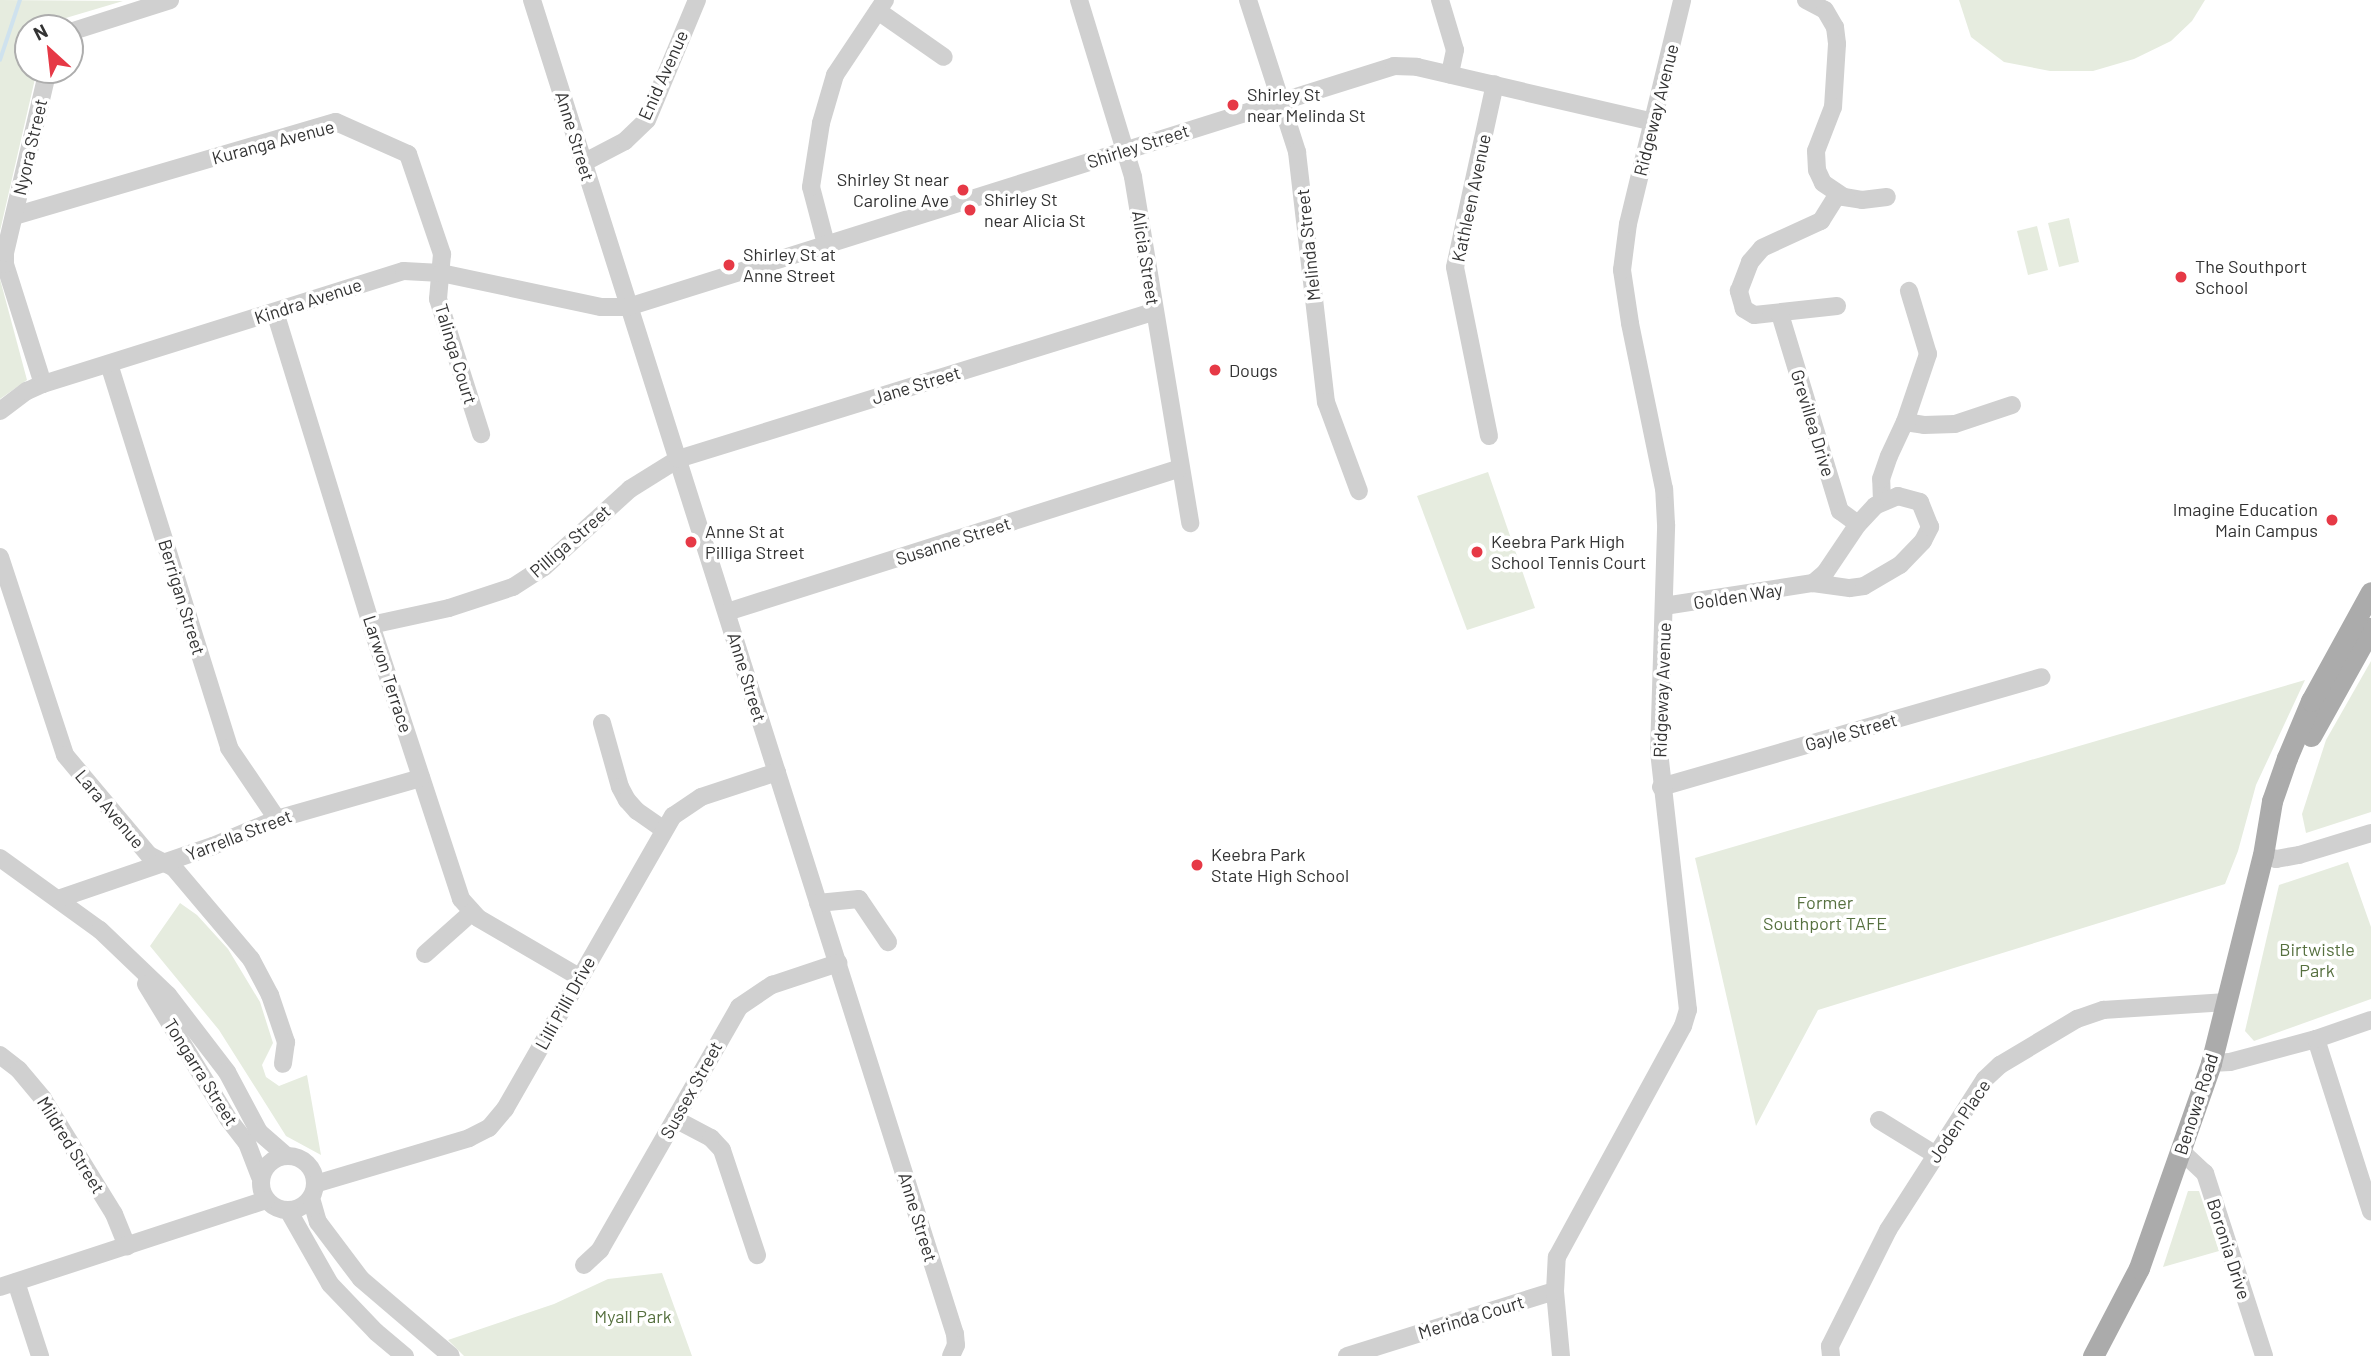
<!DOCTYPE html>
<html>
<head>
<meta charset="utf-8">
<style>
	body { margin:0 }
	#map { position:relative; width:2371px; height:1356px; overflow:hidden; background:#fff; font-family:Barlow,sans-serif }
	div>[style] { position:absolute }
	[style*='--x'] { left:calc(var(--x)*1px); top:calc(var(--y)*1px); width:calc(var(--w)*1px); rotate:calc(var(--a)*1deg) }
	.green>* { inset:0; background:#e6ecdf }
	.stream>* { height:3.5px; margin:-1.75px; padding:0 1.75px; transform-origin:1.75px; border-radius:1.75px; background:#cfe2ee }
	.minor>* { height:18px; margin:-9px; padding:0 9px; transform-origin:9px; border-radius:9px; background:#d0d0d0 }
	.minor>.ring { margin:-9px; padding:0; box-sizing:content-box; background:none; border:18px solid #d0d0d0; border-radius:50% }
	.major>* { height:21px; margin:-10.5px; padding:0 10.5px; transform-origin:10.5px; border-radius:10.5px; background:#ababab }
	.dots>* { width:19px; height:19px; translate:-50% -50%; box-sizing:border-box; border:4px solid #fff; border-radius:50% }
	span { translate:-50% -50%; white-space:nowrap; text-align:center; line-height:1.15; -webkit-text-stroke:7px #fff; paint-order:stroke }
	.street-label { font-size:18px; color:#333 }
	.poi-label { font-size:18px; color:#333 }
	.left { translate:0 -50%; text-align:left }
	.right { translate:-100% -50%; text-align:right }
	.park-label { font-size:18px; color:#56703f }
	.north { position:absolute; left:14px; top:14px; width:70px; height:70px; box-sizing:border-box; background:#fff; border:2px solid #adadad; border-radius:50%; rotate:333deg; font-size:19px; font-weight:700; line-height:28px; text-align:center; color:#333 }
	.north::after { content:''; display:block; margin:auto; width:24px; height:32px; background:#e63946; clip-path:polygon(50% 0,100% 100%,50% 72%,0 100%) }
</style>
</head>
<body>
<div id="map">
	<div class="green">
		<i style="clip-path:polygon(0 0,123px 1px,49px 23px,47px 28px,28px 28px,28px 70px,37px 70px,0 231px)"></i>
		<i style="clip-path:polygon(1959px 0,2205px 0,2192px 21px,2171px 41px,2134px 59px,2093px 71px,2050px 71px,2004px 62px,1971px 37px)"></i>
		<i style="clip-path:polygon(2069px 218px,2079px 262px,2059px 267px,2048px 223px)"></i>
		<i style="clip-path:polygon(2037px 226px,2048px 270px,2028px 275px,2017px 231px)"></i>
		<i style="clip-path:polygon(0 279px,27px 380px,0 399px)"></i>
		<i style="clip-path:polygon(1488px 472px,1535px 608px,1467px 630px,1417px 496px)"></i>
		<i style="clip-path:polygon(2371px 661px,2371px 812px,2306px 833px,2302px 814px,2326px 740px)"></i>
		<i style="clip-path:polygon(2305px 680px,2256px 785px,2238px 851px,2225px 884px,1818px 1010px,1756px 1126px,1695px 858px)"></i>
		<i style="clip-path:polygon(2348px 862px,2371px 927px,2371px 999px,2254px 1041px,2245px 1031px,2279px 885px)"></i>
		<i style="clip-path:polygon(180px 903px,197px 915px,228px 949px,260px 1002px,273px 1043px,262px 1065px,266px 1077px,279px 1086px,307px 1075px,321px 1155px,286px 1136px,219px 1030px,150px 946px)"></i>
		<i style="clip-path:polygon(2188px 1191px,2199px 1191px,2219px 1251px,2163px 1267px)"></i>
		<i style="clip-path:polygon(662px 1273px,692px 1356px,464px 1356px,448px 1340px,554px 1304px,608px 1279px)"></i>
	</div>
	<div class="stream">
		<i style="--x:0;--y:60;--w:63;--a:-71.6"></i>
	</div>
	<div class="minor">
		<i style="--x:532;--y:0;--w:1399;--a:72.41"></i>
		<i style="--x:955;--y:1334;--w:11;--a:85"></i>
		<i style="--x:956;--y:1345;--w:12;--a:114"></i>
		<i style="--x:1079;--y:0;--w:185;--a:73"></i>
		<i style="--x:1133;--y:177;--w:351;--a:80.6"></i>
		<i style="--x:1248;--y:0;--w:160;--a:72.1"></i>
		<i style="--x:1297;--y:152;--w:252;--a:83.4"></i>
		<i style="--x:1326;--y:402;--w:95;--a:69.7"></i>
		<i style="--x:1440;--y:0;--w:52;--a:73.3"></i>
		<i style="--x:1455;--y:50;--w:25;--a:102"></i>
		<i style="--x:1806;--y:0;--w:21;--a:28"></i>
		<i style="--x:1825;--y:10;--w:20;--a:60"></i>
		<i style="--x:1835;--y:27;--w:17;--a:83"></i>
		<i style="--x:1837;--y:44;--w:63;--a:93.6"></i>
		<i style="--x:1833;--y:107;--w:47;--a:111.1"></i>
		<i style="--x:1816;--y:151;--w:19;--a:87"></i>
		<i style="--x:1817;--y:170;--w:14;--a:65"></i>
		<i style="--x:1823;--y:183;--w:25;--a:34"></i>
		<i style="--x:1844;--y:197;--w:18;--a:9"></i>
		<i style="--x:1862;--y:200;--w:25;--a:-7"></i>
		<i style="--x:878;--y:11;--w:80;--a:34.9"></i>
		<i style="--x:70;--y:32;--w:105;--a:-17.7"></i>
		<i style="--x:583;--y:163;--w:47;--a:-27.6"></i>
		<i style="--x:625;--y:141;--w:30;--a:-44"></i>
		<i style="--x:647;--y:120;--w:130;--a:-67.4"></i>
		<i style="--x:14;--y:216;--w:335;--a:-16.3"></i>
		<i style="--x:336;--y:122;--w:79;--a:24"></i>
		<i style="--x:408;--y:154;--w:106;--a:71.2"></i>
		<i style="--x:442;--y:254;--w:45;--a:95.1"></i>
		<i style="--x:438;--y:299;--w:142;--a:72.3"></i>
		<i style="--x:826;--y:244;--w:59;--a:-104.7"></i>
		<i style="--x:811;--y:187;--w:65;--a:-81.1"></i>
		<i style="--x:821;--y:123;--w:50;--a:-73.7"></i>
		<i style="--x:835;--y:75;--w:90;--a:-56.3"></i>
		<i style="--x:1837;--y:306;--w:83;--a:173.8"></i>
		<i style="--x:1754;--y:315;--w:12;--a:-149"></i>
		<i style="--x:1744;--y:309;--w:19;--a:-106"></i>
		<i style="--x:1739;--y:291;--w:31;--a:-69"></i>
		<i style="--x:1750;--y:262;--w:18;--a:-49"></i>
		<i style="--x:1762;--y:248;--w:65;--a:-24.6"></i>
		<i style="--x:1821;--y:221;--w:32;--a:-58"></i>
		<i style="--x:275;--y:312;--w:327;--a:72.9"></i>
		<i style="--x:371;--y:625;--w:288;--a:71.8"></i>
		<i style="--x:461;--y:899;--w:25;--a:48"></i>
		<i style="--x:478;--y:918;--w:117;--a:30.3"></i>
		<i style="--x:1780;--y:314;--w:206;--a:73.1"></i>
		<i style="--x:1840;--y:511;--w:22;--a:36"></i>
		<i style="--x:109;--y:364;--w:402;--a:72.6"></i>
		<i style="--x:229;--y:748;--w:86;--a:55.9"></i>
		<i style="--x:43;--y:384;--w:126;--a:-107.6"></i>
		<i style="--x:5;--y:264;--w:11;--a:-90"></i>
		<i style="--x:5;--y:253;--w:188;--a:-76.8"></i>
		<i style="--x:0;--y:411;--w:34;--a:-37"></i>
		<i style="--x:27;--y:391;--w:17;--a:-24"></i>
		<i style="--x:43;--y:384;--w:378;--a:-17.4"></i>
		<i style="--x:404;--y:271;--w:37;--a:3"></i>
		<i style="--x:441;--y:273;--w:164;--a:12"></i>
		<i style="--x:601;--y:307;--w:27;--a:0"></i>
		<i style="--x:628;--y:307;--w:803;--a:-17.46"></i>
		<i style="--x:1394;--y:66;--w:23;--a:2"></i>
		<i style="--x:1417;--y:67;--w:242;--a:13.1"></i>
		<i style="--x:1905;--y:422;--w:19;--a:9"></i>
		<i style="--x:1924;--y:425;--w:31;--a:-2"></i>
		<i style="--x:1955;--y:424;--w:60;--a:-18.4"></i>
		<i style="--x:1489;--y:436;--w:172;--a:-101.4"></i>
		<i style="--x:1455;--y:267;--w:187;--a:-77.7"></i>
		<i style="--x:1882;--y:502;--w:23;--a:-92"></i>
		<i style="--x:1881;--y:479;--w:24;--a:-71"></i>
		<i style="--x:1889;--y:456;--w:38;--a:-65"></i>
		<i style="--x:1905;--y:422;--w:72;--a:-71.3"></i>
		<i style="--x:1928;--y:354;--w:66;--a:-106.8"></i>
		<i style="--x:0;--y:557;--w:208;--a:71.8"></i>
		<i style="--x:65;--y:755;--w:131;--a:50"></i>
		<i style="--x:149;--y:855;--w:28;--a:27"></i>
		<i style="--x:174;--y:868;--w:119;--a:49.8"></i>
		<i style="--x:251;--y:959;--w:41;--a:62.2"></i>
		<i style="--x:270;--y:995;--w:50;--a:71.2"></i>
		<i style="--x:286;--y:1042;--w:22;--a:98"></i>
		<i style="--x:1664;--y:606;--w:151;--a:-8.8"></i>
		<i style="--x:1813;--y:583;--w:37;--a:8"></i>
		<i style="--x:1850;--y:588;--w:14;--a:-8"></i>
		<i style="--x:1864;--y:586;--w:42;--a:-30.3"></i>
		<i style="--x:1900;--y:565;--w:33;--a:-46"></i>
		<i style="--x:1923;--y:541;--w:16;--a:-63"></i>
		<i style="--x:1930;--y:527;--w:27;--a:-112"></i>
		<i style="--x:1920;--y:502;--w:23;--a:-165"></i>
		<i style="--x:1898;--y:496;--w:25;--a:157"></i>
		<i style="--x:1875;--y:506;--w:25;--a:133"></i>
		<i style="--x:1858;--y:524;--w:59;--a:124"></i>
		<i style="--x:1825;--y:573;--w:16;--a:140"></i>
		<i style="--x:727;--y:612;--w:474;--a:-17.6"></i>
		<i style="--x:371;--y:625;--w:80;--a:-12.3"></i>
		<i style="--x:449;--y:608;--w:67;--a:-18.2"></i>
		<i style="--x:513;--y:587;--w:37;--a:-33"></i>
		<i style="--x:544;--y:567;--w:116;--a:-42.2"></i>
		<i style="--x:630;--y:489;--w:57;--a:-32"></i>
		<i style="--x:678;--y:459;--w:499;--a:-17.2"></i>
		<i style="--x:602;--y:723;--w:66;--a:74.3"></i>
		<i style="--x:620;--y:787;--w:15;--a:62"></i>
		<i style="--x:627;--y:800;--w:15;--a:48"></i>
		<i style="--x:637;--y:811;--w:33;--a:35"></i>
		<i style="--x:1661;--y:787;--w:396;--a:-16.1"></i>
		<i style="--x:2263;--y:855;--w:14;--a:17"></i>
		<i style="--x:2276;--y:859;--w:23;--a:-10"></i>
		<i style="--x:2299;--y:855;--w:75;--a:-17"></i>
		<i style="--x:0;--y:858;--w:123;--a:35.8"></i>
		<i style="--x:100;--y:930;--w:94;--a:43.7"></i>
		<i style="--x:168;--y:995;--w:97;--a:52.5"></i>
		<i style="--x:227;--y:1072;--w:68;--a:61.9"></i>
		<i style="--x:259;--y:1132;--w:35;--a:41"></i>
		<i style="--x:58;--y:899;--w:164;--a:-18.9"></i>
		<i style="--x:213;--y:846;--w:69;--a:-22.9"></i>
		<i style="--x:277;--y:819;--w:150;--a:-15.9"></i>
		<i style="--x:818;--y:903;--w:41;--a:-5.6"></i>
		<i style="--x:859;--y:899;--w:52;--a:56"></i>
		<i style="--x:425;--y:954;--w:62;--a:-41.7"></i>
		<i style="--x:146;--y:984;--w:159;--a:58.6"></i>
		<i style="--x:229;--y:1120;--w:29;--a:52"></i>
		<i style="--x:247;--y:1143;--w:36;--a:69"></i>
		<i style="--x:2316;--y:1039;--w:181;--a:72.3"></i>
		<i style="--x:0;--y:1055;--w:24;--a:38"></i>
		<i style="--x:19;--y:1070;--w:38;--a:50"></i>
		<i style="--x:43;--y:1099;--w:135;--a:58.3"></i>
		<i style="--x:114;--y:1214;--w:35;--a:68"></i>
		<i style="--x:2211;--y:1063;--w:19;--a:-3"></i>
		<i style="--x:2230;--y:1062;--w:89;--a:-15"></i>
		<i style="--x:2316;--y:1039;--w:58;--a:-19.1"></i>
		<i style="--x:675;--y:1119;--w:41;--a:27.8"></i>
		<i style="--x:711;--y:1138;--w:16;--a:47"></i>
		<i style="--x:722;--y:1150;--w:111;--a:71.6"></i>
		<i style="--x:1879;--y:1120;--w:67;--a:31.6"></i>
		<i style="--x:2181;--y:1151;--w:33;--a:43"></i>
		<i style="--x:2205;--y:1173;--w:192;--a:72.1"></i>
		<i class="ring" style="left:261px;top:1156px;width:36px;height:36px"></i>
		<i style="--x:315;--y:1184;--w:161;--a:-16.6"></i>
		<i style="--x:469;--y:1138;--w:22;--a:-27"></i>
		<i style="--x:489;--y:1128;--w:25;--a:-50"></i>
		<i style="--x:505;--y:1109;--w:338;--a:-60.2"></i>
		<i style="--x:673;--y:816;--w:34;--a:-34"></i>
		<i style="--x:701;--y:797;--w:80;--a:-18.2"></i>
		<i style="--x:311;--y:1198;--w:25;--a:74"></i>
		<i style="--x:318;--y:1222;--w:71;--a:53"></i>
		<i style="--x:361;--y:1279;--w:118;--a:40.5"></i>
		<i style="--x:288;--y:1210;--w:85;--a:60.4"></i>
		<i style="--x:330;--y:1284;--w:66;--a:46.2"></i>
		<i style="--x:376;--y:1332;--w:38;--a:40"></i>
		<i style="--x:584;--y:1265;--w:22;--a:-43"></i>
		<i style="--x:600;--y:1250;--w:280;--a:-60.2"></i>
		<i style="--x:739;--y:1007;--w:40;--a:-34"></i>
		<i style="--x:772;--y:985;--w:70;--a:-18.4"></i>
		<i style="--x:16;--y:1282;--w:78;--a:72"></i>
		<i style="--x:0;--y:1287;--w:280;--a:-18.1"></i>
		<i style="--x:1347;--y:1356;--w:218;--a:-17.4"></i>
		<i style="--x:1561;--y:1356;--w:65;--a:-95.3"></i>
		<i style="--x:1555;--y:1291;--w:34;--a:-87"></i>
		<i style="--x:1557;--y:1257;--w:263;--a:-61.4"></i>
		<i style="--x:1683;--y:1026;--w:17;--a:-73"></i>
		<i style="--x:1688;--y:1010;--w:259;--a:-96.4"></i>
		<i style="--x:1659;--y:753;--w:229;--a:-88.2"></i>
		<i style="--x:1666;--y:524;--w:35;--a:-93"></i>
		<i style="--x:1664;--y:489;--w:169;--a:-101.6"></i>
		<i style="--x:1630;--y:323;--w:54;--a:-98.6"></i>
		<i style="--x:1622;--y:270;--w:46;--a:-82.6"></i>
		<i style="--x:1628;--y:224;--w:230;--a:-76.4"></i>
		<i style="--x:1831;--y:1356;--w:10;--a:-96"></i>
		<i style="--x:1830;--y:1346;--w:130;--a:-63.4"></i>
		<i style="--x:1888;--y:1230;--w:179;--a:-57.3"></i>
		<i style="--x:1985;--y:1079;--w:21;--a:-43"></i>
		<i style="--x:2000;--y:1065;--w:90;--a:-30.9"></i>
		<i style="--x:2077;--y:1019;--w:28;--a:-19"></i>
		<i style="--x:2103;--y:1010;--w:124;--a:-3.7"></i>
	</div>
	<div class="major">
		<i style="--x:2311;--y:736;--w:124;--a:-60.9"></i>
		<i style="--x:2093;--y:1356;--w:99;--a:-62.4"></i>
		<i style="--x:2139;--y:1268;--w:217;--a:-70.6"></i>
		<i style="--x:2211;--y:1063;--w:214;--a:-76"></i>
		<i style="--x:2263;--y:855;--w:55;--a:-80.5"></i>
		<i style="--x:2272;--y:801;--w:46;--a:-70.8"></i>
		<i style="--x:2287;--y:758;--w:62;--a:-67.2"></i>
		<i style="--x:2311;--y:701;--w:124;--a:-61.2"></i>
	</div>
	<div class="dots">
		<i style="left:1233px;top:105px;background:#e63946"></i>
		<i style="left:963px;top:190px;background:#e63946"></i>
		<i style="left:970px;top:210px;background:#e63946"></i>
		<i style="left:729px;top:265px;background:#e63946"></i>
		<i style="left:2181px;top:277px;background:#e63946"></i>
		<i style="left:1215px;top:370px;background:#e63946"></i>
		<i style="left:2332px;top:520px;background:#e63946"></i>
		<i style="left:691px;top:542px;background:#e63946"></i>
		<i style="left:1477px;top:552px;background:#e63946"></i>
		<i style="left:1197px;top:865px;background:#e63946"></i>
	</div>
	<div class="street-label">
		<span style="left:663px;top:75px;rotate:-66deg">Enid Avenue</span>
		<span style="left:1656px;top:110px;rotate:-76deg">Ridgeway Avenue</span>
		<span style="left:575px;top:136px;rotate:73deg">Anne Street</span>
		<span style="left:273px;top:142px;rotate:-15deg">Kuranga Avenue</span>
		<span style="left:1138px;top:146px;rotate:-18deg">Shirley Street</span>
		<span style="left:30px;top:147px;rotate:-77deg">Nyora Street</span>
		<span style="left:1471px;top:198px;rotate:-78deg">Kathleen Avenue</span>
		<span style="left:1308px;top:245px;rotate:-96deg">Melinda Street</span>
		<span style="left:1146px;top:258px;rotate:81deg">Alicia Street</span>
		<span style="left:308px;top:301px;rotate:-18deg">Kindra Avenue</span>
		<span style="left:456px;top:354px;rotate:73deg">Talinga Court</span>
		<span style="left:916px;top:385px;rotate:-17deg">Jane Street</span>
		<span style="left:1813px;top:423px;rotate:73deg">Grevillea Drive</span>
		<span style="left:570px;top:541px;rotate:-41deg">Pilliga Street</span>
		<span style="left:953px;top:541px;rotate:-18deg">Susanne Street</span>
		<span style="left:1738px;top:596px;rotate:-9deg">Golden Way</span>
		<span style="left:182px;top:597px;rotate:73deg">Berrigan Street</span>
		<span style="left:388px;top:674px;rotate:72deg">Larwon Terrace</span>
		<span style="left:747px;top:677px;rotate:73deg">Anne Street</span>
		<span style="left:1662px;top:690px;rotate:-88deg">Ridgeway Avenue</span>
		<span style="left:1851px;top:732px;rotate:-16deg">Gayle Street</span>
		<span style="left:110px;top:809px;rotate:50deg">Lara Avenue</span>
		<span style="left:239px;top:835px;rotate:-21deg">Yarrella Street</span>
		<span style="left:565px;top:1003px;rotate:-61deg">Lilli Pilli Drive</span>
		<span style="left:201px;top:1072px;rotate:58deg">Tongarra Street</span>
		<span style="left:691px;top:1090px;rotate:-61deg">Sussex Street</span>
		<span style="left:2196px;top:1104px;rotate:-72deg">Benowa Road</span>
		<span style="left:1959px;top:1121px;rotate:-56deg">Joden Place</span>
		<span style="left:71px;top:1145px;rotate:58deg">Mildred Street</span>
		<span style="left:918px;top:1217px;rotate:73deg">Anne Street</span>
		<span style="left:2229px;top:1249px;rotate:72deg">Boronia Drive</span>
		<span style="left:1471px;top:1317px;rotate:-17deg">Merinda Court</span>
	</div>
	<div class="poi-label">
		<span class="left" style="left:1247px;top:105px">Shirley St<br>near Melinda St</span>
		<span class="right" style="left:949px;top:190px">Shirley St near<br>Caroline Ave</span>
		<span class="left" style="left:984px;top:210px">Shirley St<br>near Alicia St</span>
		<span class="left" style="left:743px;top:265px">Shirley St at<br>Anne Street</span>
		<span class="left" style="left:2195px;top:277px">The Southport<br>School</span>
		<span class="left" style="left:1229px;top:370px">Dougs</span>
		<span class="right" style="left:2318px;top:520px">Imagine Education<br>Main Campus</span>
		<span class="left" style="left:705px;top:542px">Anne St at<br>Pilliga Street</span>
		<span class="left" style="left:1491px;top:552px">Keebra Park High<br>School Tennis Court</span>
		<span class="left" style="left:1211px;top:865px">Keebra Park<br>State High School</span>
	</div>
	<div class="park-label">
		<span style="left:1825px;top:913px">Former<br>Southport TAFE</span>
		<span style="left:2317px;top:960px">Birtwistle<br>Park</span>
		<span style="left:633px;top:1316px">Myall Park</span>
	</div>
	<div class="north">N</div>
</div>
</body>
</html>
